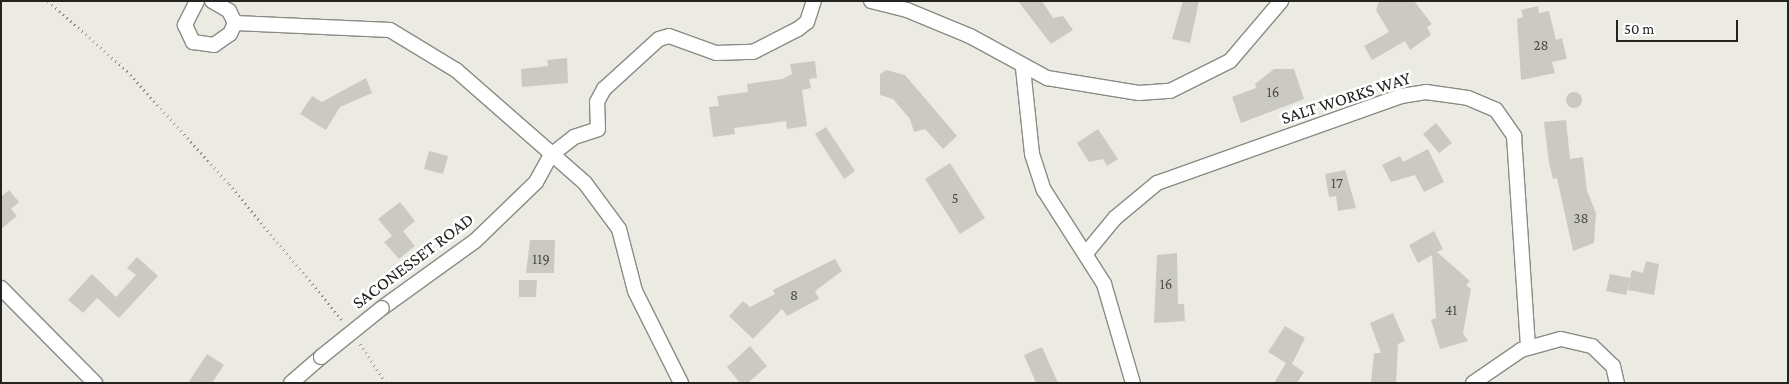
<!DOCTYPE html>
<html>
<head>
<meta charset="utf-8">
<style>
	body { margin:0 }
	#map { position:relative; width:1789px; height:384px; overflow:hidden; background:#ecebe3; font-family:"Crimson Pro",serif }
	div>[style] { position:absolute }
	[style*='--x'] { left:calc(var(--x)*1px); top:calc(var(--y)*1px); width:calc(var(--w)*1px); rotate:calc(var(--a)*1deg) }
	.building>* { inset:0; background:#cbcac2 }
	.round { border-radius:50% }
	.path>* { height:3px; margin-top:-1.5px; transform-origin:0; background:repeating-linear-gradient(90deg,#8e8d87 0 1px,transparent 0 5px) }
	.roads { filter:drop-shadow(1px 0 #8c8b83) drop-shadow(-1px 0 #8c8b83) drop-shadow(0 1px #8c8b83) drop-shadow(0 -1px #8c8b83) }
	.street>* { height:14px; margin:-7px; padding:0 7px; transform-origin:7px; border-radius:7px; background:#fff }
	.bridges { filter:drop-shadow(1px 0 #8c8b83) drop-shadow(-1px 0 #8c8b83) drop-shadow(0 1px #8c8b83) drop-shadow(0 -1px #8c8b83) }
	.street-bridge>* { height:14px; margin:-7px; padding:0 7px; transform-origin:7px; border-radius:7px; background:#fff }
	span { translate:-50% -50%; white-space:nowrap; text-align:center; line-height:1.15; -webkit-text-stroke:5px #fff; paint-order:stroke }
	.number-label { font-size:15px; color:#4e4d48 }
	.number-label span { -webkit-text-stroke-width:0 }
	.street-label { font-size:18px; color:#242320 }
	.frame { position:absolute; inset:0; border:2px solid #242320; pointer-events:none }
	.scale { position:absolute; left:1616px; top:20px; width:122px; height:22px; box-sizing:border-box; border:2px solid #242320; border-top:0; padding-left:6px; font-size:15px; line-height:18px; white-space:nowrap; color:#242320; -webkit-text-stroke:4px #fff; paint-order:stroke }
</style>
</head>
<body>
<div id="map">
	<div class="building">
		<i style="clip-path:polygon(1018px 1px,1042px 1px,1053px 18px,1063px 16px,1073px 30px,1051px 44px)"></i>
		<i style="clip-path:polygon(1183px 1px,1199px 1px,1190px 43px,1172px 39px)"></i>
		<i style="clip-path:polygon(1379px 1px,1414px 1px,1432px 24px,1427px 27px,1431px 35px,1410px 50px,1405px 41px,1372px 60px,1364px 46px,1389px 32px,1376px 10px)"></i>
		<i style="clip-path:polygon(1538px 6px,1539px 13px,1549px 11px,1556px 40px,1562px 38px,1567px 59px,1552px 62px,1555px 73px,1521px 80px,1517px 19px,1523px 17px,1521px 10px)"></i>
		<i style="clip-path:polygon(567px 58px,568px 83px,522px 87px,521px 69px,548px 66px,547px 60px)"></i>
		<i style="clip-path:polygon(815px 61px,817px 78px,809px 79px,811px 88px,802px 90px,807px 126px,787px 129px,786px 121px,734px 128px,735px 134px,713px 137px,709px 107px,719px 106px,717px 96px,748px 92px,747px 84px,782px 79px,792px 74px,790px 64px)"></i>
		<i style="clip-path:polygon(1274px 69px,1294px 69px,1304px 99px,1241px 123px,1232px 97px,1256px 88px,1255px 84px)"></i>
		<i style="clip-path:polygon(886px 70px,905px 75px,957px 136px,943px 149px,925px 129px,914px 132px,910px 119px,893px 99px,880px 95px,880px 74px)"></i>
		<i style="clip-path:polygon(366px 78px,372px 93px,340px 107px,326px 130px,300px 114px,312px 96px,322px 102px)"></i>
		<i class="round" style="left:1566px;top:92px;width:16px;height:16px"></i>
		<i style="clip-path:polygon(1566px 120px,1570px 159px,1583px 157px,1587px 191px,1596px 213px,1594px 243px,1573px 251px,1557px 178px,1553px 179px,1549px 163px,1544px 122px)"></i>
		<i style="clip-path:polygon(1436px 123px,1452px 143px,1439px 153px,1423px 134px)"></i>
		<i style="clip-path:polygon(826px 127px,855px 171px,844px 179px,815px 134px)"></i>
		<i style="clip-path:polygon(1098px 129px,1118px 159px,1107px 166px,1103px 159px,1089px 162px,1077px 143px)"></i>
		<i style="clip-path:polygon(1428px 149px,1444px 182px,1424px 192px,1415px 175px,1391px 182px,1382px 165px,1400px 156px,1403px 162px)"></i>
		<i style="clip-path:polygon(429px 151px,448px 156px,443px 174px,424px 169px)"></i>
		<i style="clip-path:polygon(950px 163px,985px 218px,960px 234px,925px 179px)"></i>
		<i style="clip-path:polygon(1345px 170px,1356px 208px,1338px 211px,1336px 196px,1329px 197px,1325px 174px)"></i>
		<i style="clip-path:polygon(9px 190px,19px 202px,11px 209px,17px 216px,1px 229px,1px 197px)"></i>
		<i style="clip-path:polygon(400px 202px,415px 221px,403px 231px,415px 246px,399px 259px,384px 242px,392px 236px,378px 219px)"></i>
		<i style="clip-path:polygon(1434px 231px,1443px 249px,1437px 252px,1470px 281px,1466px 285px,1471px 289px,1463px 333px,1468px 341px,1440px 349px,1431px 320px,1436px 318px,1432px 255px,1418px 263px,1409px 245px)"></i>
		<i style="clip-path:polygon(530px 240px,555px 240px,554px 273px,526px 273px)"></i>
		<i style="clip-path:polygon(1177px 253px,1178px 304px,1184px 304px,1185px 321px,1154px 323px,1157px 255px)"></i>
		<i style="clip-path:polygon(137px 257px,158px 276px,119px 318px,97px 298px,83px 313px,68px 300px,92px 274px,116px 297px,136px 275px,127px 268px)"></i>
		<i style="clip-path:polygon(835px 259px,842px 271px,815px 291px,819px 299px,787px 316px,782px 309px,753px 339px,729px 316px,743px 301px,750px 307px,775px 294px,773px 290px)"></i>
		<i style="clip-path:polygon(1646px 261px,1659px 264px,1654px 295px,1628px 290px,1630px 280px,1626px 295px,1606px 291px,1610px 274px,1630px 278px,1632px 270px,1643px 273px)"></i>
		<i style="clip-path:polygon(519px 280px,537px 280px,536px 297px,519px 297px)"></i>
		<i style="clip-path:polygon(1393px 313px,1405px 341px,1398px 344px,1396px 383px,1371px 383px,1374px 353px,1381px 353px,1370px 323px)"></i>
		<i style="clip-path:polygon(1285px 326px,1305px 338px,1292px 364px,1304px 372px,1297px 383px,1274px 383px,1286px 363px,1268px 352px)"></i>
		<i style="clip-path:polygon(750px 346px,767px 366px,748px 383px,740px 383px,727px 367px)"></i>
		<i style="clip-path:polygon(1042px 347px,1058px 383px,1036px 383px,1024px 355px)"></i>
		<i style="clip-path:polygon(207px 354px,224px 365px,212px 383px,188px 383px)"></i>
	</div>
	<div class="path">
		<i style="--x:48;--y:1;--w:106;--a:41.5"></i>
		<i style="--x:127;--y:71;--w:152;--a:47.9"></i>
		<i style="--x:229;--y:184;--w:178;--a:50.2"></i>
		<i style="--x:360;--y:344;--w:47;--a:56.3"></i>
	</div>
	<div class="roads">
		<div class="street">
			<i style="--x:197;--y:1;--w:27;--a:117"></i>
			<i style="--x:185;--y:25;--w:19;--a:65"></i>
			<i style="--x:193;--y:42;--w:21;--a:8"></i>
			<i style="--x:214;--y:45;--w:19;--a:-35"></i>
			<i style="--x:230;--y:34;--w:12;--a:-66"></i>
			<i style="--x:212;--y:1;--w:20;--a:30"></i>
			<i style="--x:229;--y:11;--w:13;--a:63"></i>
			<i style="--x:871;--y:1;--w:37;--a:14"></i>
			<i style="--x:907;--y:10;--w:68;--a:22.4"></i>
			<i style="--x:970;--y:36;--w:88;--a:28.6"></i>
			<i style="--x:1047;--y:78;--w:93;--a:9.3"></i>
			<i style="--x:1139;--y:93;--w:31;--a:-4"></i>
			<i style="--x:1170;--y:91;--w:67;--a:-26.6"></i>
			<i style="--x:1230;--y:61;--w:79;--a:-49.6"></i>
			<i style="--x:235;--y:23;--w:155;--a:2.6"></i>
			<i style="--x:390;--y:30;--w:77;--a:31.2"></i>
			<i style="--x:456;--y:70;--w:171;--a:41.2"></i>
			<i style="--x:585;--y:183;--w:57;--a:53.5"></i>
			<i style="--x:619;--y:229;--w:64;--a:75.5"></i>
			<i style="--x:635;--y:291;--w:103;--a:63.4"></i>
			<i style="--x:1023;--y:68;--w:86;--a:84"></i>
			<i style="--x:1032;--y:154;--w:38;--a:72"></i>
			<i style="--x:1044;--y:190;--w:112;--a:57.4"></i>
			<i style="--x:1104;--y:284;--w:103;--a:73.7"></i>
			<i style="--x:1087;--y:252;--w:44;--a:-50.5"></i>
			<i style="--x:1115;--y:218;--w:55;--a:-39.8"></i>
			<i style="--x:1157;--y:183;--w:259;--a:-19.6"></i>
			<i style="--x:1401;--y:96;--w:25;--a:-9"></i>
			<i style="--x:1426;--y:92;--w:42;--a:8.1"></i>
			<i style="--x:1468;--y:98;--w:30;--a:23"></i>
			<i style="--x:1496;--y:110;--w:32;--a:55"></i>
			<i style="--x:1514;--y:136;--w:211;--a:86.2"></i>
			<i style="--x:1;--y:288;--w:134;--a:45.3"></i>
			<i style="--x:382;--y:308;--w:115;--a:-35.8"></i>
			<i style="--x:475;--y:241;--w:85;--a:-44"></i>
			<i style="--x:536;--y:182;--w:31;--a:-61"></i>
			<i style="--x:551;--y:155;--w:29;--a:-38"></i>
			<i style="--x:574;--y:137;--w:25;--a:-18"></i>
			<i style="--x:598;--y:129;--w:27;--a:-92"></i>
			<i style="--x:597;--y:102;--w:15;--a:-62"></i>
			<i style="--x:604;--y:89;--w:74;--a:-42.3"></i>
			<i style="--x:659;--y:39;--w:10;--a:-17"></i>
			<i style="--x:669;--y:36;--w:50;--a:19.9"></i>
			<i style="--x:716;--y:53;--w:37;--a:-2"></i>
			<i style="--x:753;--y:52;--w:51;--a:-27.1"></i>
			<i style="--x:798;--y:29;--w:11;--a:-38"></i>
			<i style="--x:807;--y:22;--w:22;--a:-72"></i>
			<i style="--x:291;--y:383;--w:40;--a:-41"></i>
			<i style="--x:1473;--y:383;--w:58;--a:-34.5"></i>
			<i style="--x:1521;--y:350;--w:41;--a:-15.4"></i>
			<i style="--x:1561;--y:339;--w:32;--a:13"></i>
			<i style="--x:1592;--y:346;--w:29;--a:44"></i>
			<i style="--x:1613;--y:366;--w:17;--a:77"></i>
		</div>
	</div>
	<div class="bridges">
		<div class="street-bridge">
			<i style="--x:321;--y:357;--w:78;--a:-38.8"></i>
		</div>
	</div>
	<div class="number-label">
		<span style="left:1541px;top:46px">28</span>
		<span style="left:1273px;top:93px">16</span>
		<span style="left:1337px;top:184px">17</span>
		<span style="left:955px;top:199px">5</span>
		<span style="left:1581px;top:219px">38</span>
		<span style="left:541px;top:260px">119</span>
		<span style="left:1166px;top:285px">16</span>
		<span style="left:794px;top:296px">8</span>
		<span style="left:1451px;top:311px">41</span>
	</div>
	<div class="street-label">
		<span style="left:1346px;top:98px;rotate:-18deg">SALT WORKS WAY</span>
		<span style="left:413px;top:261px;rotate:-37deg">SACONESSET ROAD</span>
	</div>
	<div class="frame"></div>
	<div class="scale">50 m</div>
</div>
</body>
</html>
